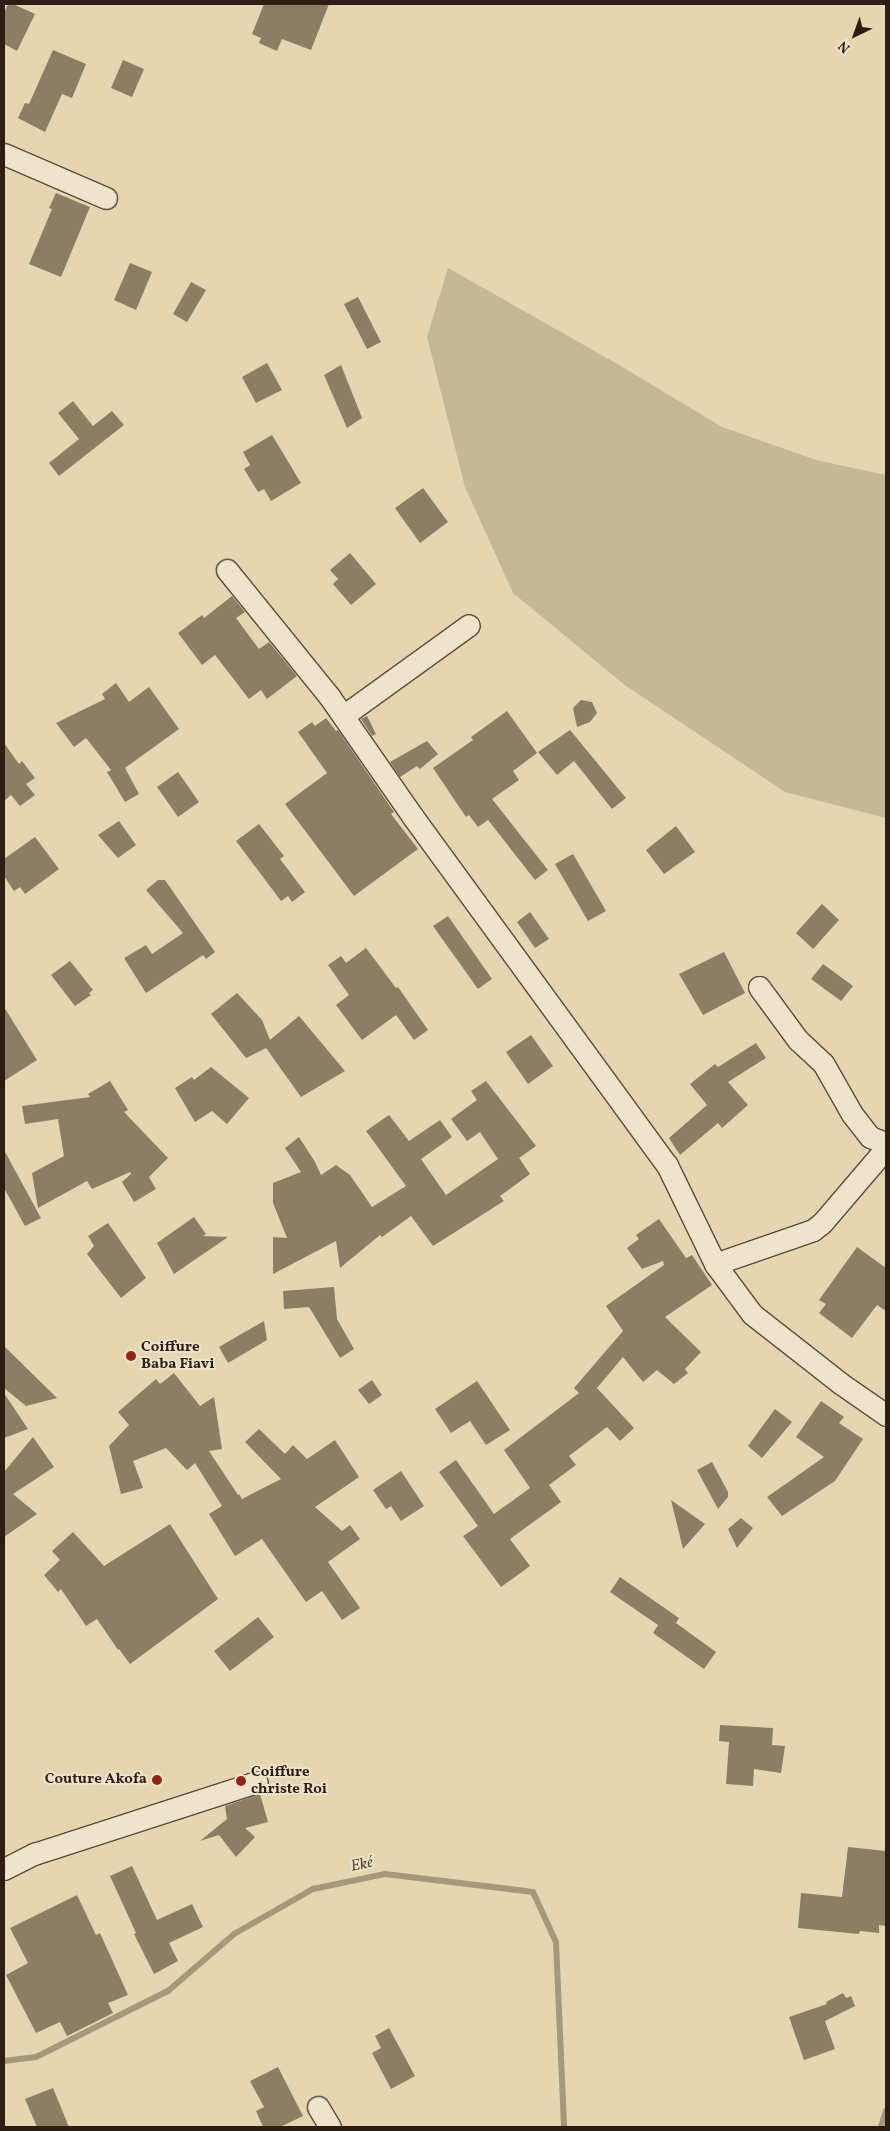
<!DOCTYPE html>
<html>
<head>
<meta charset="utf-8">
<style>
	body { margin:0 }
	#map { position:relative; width:890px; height:2131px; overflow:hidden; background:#e5d6b1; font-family:Vollkorn,serif }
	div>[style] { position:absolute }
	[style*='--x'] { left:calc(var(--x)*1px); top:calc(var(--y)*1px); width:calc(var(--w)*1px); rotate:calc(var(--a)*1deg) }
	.green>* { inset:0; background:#c6b796 }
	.stream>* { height:6px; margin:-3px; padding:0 3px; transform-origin:3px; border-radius:3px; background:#a7977b }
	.building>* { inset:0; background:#8e7d65 }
	.roads { filter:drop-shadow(1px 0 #5c4b3a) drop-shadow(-1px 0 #5c4b3a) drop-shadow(0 1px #5c4b3a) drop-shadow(0 -1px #5c4b3a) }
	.street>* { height:21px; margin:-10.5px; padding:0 10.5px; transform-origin:10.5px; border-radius:10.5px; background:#eee4cc }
	.dots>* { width:14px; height:14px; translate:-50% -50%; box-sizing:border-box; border:2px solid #eee4cc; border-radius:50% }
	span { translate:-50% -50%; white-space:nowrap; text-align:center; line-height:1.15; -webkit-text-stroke:4px #eee4cc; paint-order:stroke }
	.poi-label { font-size:15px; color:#2f1d13; font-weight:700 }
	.left { translate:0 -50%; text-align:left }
	.right { translate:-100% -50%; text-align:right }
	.water-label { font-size:16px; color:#594837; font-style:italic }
	.frame { position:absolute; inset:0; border:5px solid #2f1d13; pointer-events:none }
	.north { position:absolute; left:830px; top:10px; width:50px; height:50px; -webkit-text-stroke:4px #eee4cc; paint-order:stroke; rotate:222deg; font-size:14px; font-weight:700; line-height:20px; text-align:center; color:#2f1d13 }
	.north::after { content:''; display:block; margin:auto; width:18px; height:22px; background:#2f1d13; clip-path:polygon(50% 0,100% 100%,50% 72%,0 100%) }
</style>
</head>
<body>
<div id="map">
	<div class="green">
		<i style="clip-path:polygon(448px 268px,614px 362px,722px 427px,816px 460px,886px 475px,886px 818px,785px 792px,626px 686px,513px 593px,465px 487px,427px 337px)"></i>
	</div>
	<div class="stream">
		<i style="--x:4;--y:2061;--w:32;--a:-7"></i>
		<i style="--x:36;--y:2057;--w:148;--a:-26.6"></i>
		<i style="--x:168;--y:1991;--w:87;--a:-40.8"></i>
		<i style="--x:234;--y:1934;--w:91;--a:-29.7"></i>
		<i style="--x:313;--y:1889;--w:74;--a:-11.8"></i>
		<i style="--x:385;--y:1874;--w:149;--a:6.9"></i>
		<i style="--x:533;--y:1892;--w:55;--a:65.3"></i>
		<i style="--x:556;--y:1942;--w:185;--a:87.5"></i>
		<i style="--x:881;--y:2127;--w:17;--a:-73"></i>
	</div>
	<div class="building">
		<i style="clip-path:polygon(8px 4px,13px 4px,35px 14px,17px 51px,4px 44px,4px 13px)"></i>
		<i style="clip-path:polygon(264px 4px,329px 4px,311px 50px,282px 39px,277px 51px,259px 43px,261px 38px,252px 34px)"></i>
		<i style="clip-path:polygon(53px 50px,86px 64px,72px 98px,62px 94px,45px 132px,18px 118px,25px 103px,29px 104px)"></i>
		<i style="clip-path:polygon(123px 60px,144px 69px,132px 97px,111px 88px)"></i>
		<i style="clip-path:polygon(56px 193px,90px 207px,61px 277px,29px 264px,52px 209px,49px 208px)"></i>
		<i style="clip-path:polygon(130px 263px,152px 272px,136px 310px,114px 300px)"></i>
		<i style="clip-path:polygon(191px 282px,206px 290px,187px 322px,173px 314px)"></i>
		<i style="clip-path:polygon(358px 297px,381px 342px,367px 349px,344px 304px)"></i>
		<i style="clip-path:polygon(267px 363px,282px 390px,256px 403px,242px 377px)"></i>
		<i style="clip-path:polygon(341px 365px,362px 418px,347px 428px,324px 375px)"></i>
		<i style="clip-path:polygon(73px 401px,93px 426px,112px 411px,124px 425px,59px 476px,49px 463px,79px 439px,58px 413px)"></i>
		<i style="clip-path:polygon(272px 435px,301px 483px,271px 501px,264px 489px,258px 492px,244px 469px,250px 465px,243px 452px)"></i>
		<i style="clip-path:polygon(423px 488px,448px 522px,420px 543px,395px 508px)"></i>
		<i style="clip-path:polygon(350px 553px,376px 584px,351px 605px,333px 584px,338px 579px,330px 570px)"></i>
		<i style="clip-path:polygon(232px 596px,245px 612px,236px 618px,259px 649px,269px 642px,297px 676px,267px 699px,261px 690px,249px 699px,215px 655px,202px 665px,178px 633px,202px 615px,204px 618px)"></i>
		<i style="clip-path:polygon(116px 683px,129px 702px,149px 687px,179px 729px,125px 768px,139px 794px,125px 802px,107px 772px,111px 770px,86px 738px,74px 747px,56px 723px,105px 699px,102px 694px)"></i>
		<i style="clip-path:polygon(581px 700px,592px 702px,597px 713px,590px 722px,577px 727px,573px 708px)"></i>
		<i style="clip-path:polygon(507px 711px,537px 753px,513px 771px,519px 780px,492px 799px,548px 870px,535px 880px,488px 820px,478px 827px,469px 815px,466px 817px,433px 768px,473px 740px,471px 737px)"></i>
		<i style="clip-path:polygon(367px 716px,376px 734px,372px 736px,361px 719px)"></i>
		<i style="clip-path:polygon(326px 718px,336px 731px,338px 730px,394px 812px,391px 814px,418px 849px,354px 896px,285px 804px,327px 773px,298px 732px,312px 722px,315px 726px)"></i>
		<i style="clip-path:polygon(570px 730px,626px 798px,612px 809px,574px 761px,557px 775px,538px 752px)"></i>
		<i style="clip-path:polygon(427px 741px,438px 754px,420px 769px,417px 766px,400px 777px,390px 762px)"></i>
		<i style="clip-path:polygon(4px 743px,19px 764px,22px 761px,35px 778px,26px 784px,35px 795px,20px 806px,11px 795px,4px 801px)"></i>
		<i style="clip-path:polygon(178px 772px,199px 802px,178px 817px,157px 787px)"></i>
		<i style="clip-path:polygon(119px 821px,136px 845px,118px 858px,98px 835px)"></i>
		<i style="clip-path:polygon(259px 824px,284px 856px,280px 859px,305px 892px,292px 902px,288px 896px,281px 901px,236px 841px)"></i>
		<i style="clip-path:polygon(676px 826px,695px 852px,664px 874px,646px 850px)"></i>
		<i style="clip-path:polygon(35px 837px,59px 869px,25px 894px,20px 887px,14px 891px,4px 876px,4px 859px)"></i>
		<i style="clip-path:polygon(573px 854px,606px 911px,588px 921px,555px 864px)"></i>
		<i style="clip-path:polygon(158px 880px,165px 880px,215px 952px,206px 959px,203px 955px,146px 993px,124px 958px,146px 945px,152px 954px,183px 933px,146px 890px)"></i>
		<i style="clip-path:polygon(822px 904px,839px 920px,813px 949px,796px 933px)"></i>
		<i style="clip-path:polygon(530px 912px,549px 939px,535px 948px,517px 922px)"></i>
		<i style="clip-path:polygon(448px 916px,492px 979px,478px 989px,433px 926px)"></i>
		<i style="clip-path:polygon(366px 948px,396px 988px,398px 987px,428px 1030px,414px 1040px,396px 1015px,362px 1040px,336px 1005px,349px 995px,328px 965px,341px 956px,346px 963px)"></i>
		<i style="clip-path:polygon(724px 952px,745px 993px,703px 1015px,679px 974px)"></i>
		<i style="clip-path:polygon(70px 961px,93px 990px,89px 993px,91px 995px,75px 1006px,51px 975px)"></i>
		<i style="clip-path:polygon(823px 964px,853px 986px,841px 1001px,811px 979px)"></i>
		<i style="clip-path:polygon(237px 993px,262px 1020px,270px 1040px,299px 1016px,345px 1071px,301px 1097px,266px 1048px,246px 1058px,211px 1014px)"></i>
		<i style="clip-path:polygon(4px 1007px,37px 1060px,4px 1081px)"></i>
		<i style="clip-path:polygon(531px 1035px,553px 1066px,528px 1084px,506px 1052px)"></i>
		<i style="clip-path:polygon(756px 1043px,766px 1058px,728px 1082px,748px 1105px,722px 1128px,718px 1123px,680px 1155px,669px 1138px,707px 1105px,690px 1084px,715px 1064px,718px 1067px)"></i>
		<i style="clip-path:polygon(211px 1067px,249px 1098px,227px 1124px,212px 1111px,195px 1122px,175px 1088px,192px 1077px,194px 1080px)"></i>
		<i style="clip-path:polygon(110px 1081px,128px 1110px,124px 1112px,168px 1158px,149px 1177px,156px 1189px,134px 1202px,122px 1182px,131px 1174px,130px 1172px,92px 1189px,87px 1181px,38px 1208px,32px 1173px,64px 1156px,58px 1119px,25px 1124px,22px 1106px,90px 1097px,88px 1094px)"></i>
		<i style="clip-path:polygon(486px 1081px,536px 1146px,519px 1158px,530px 1174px,500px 1196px,504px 1201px,433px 1246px,411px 1216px,382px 1237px,380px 1235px,340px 1268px,336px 1241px,273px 1274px,273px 1237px,287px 1238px,273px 1203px,273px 1183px,301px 1172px,285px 1148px,299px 1137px,315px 1162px,321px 1175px,336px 1165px,350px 1175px,372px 1207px,406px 1186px,366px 1131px,389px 1115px,409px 1141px,440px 1120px,452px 1137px,421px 1159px,446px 1195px,498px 1159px,480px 1132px,467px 1141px,451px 1119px,477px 1100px,471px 1091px)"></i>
		<i style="clip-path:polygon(4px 1150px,41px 1218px,25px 1226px,4px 1188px)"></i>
		<i style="clip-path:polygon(194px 1217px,206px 1234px,203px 1236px,228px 1237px,174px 1274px,157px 1243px)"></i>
		<i style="clip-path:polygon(659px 1219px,686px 1258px,692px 1255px,712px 1285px,665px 1317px,701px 1352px,685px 1369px,688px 1373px,674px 1384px,657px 1370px,643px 1382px,623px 1357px,597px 1388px,634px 1428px,620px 1441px,607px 1427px,569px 1456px,576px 1465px,549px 1485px,561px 1502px,510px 1539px,530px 1566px,501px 1587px,463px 1536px,478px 1526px,439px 1472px,456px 1460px,494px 1514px,530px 1488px,504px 1450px,579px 1393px,574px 1388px,623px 1331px,606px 1306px,664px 1265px,663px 1261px,642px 1269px,627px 1248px,639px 1239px,636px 1235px)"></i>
		<i style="clip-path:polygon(108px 1223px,146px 1278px,121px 1298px,87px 1254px,94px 1246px,88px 1236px)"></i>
		<i style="clip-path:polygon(857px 1247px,886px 1268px,886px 1311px,877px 1305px,852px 1338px,819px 1313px,826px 1304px,819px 1300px)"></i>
		<i style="clip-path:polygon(334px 1287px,337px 1319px,354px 1349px,340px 1358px,309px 1307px,284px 1309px,283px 1291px)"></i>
		<i style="clip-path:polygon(264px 1321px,267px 1340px,228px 1363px,219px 1347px)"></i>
		<i style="clip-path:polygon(4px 1346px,57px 1398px,26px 1406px,4px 1388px)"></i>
		<i style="clip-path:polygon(174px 1373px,200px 1406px,214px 1397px,222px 1449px,209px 1451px,238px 1495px,239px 1494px,242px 1499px,281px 1479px,245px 1442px,259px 1429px,285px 1454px,293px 1445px,307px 1459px,335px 1440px,359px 1477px,315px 1507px,342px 1531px,350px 1525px,360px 1539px,328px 1562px,360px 1608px,342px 1620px,322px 1591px,306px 1602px,262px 1539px,235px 1556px,209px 1514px,222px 1506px,195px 1463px,187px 1470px,166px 1448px,133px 1461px,143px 1488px,121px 1494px,109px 1446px,129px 1425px,118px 1412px,156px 1379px,160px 1384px)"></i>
		<i style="clip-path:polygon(372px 1380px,382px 1395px,369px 1404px,358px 1390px)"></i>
		<i style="clip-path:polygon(477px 1381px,510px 1430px,486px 1445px,470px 1421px,451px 1433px,435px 1409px)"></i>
		<i style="clip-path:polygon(4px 1393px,28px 1429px,4px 1438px)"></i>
		<i style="clip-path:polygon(821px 1401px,844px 1417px,839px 1423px,863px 1439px,835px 1481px,782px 1516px,767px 1497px,824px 1457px,796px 1437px)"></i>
		<i style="clip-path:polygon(775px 1409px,792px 1422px,762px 1458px,748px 1446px)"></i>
		<i style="clip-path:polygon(33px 1437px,54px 1467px,13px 1494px,37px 1514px,4px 1537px,4px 1472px)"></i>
		<i style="clip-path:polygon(712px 1462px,728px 1492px,728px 1497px,718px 1509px,697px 1470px)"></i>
		<i style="clip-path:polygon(401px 1471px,424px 1506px,401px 1521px,391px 1506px,386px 1509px,373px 1490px)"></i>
		<i style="clip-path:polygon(671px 1500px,705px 1524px,683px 1549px)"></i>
		<i style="clip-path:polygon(741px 1518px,753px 1528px,737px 1548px,728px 1529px)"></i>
		<i style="clip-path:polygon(170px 1524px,218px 1599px,130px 1664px,119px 1649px,118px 1650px,97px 1619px,86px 1626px,61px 1589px,58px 1592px,44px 1575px,60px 1560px,52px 1551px,73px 1532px,104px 1566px)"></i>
		<i style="clip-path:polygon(620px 1577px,679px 1618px,676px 1623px,716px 1652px,704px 1669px,653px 1633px,658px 1625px,610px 1592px)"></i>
		<i style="clip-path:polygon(258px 1617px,274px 1637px,230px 1671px,214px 1651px)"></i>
		<i style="clip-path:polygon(720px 1725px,773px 1728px,772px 1745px,785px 1746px,781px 1773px,754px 1769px,753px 1786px,726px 1784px,729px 1742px,719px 1741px)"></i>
		<i style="clip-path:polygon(260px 1794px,268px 1822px,245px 1828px,255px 1837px,236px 1857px,219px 1835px,200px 1841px,227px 1819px,225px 1806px)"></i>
		<i style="clip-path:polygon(848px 1847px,886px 1851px,886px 1926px,879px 1925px,879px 1933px,860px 1931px,859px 1934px,798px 1928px,801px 1893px,842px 1897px)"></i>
		<i style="clip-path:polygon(132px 1866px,157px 1920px,192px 1904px,203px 1927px,169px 1943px,178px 1961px,154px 1974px,134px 1934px,136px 1933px,110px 1876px)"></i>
		<i style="clip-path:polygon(77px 1895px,96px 1935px,100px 1933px,128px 1995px,108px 2003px,113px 2013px,67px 2036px,60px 2022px,36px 2033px,6px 1975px,28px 1963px,10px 1928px)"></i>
		<i style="clip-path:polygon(843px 1993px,846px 1998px,851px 1996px,855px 2006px,825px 2021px,835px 2049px,804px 2060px,789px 2017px,827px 2004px,826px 2002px)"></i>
		<i style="clip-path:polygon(389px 2028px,415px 2076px,391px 2089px,372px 2053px,381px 2048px,375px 2036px)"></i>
		<i style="clip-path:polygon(278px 2067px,303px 2116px,280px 2127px,263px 2127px,256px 2111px,264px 2107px,250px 2081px)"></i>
		<i style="clip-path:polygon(53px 2088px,69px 2127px,37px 2127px,25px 2099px)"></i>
	</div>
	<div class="roads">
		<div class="street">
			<i style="--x:4;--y:154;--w:111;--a:23.3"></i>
			<i style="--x:227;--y:570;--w:162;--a:51"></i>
			<i style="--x:329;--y:696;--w:147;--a:55.2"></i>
			<i style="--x:413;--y:817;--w:431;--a:53.9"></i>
			<i style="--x:667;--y:1165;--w:110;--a:64.1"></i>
			<i style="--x:715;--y:1264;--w:62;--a:53.5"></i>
			<i style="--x:752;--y:1314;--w:112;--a:38.1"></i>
			<i style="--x:840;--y:1383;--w:56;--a:34.8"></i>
			<i style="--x:343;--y:716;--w:155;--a:-35.8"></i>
			<i style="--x:759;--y:987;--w:66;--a:53.7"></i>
			<i style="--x:798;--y:1040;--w:34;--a:43"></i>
			<i style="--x:823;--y:1063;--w:59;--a:60.4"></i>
			<i style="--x:852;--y:1114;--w:29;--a:52"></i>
			<i style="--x:870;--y:1137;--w:17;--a:21"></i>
			<i style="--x:715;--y:1264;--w:104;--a:-19.1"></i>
			<i style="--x:813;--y:1230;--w:11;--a:-38"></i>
			<i style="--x:822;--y:1223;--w:99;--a:-49.5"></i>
			<i style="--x:4;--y:1869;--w:34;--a:-27"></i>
			<i style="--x:34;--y:1854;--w:234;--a:-17.9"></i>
			<i style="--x:318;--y:2107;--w:23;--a:59"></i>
		</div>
	</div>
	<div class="dots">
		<i style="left:131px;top:1356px;background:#8f2418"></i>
		<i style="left:157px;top:1780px;background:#8f2418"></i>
		<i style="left:241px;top:1781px;background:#8f2418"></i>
	</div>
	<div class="poi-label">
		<span class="left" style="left:141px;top:1356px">Coiffure<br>Baba Fiavi</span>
		<span class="left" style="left:251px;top:1781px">Coiffure<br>christe Roi</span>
		<span class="right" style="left:147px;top:1780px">Couture Akofa</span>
	</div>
	<div class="water-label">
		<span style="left:362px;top:1865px;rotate:-12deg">Eké</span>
	</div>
	<div class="frame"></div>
	<div class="north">N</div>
</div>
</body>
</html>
